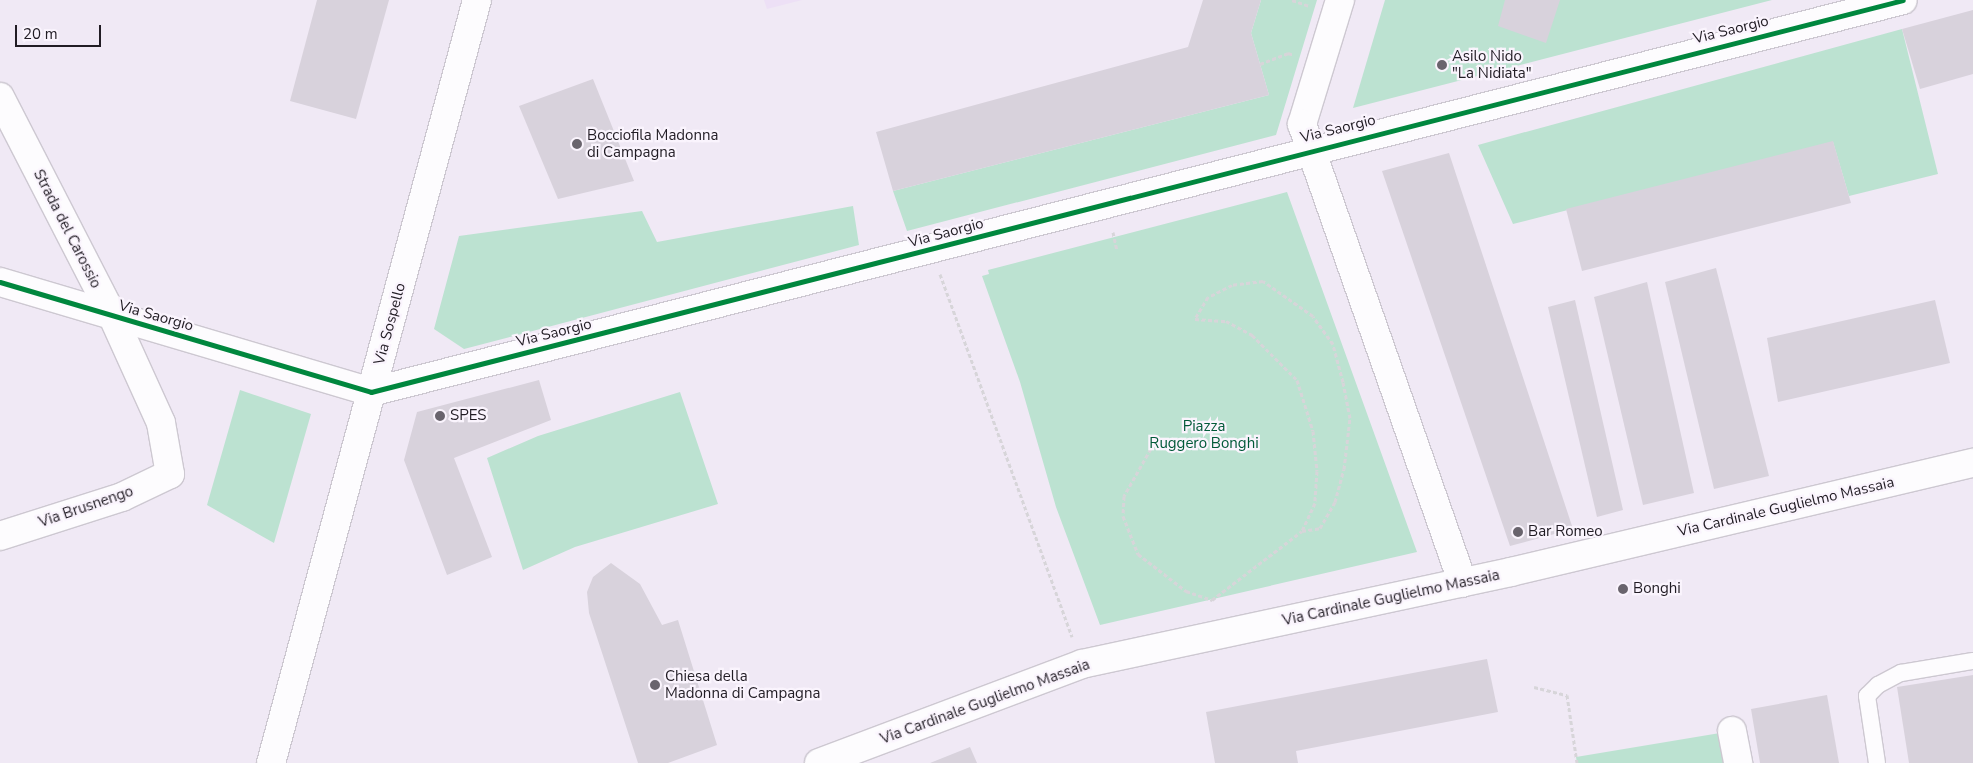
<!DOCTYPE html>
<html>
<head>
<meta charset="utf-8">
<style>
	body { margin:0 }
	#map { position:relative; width:1973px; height:763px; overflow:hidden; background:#f0e9f5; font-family:"Nunito Sans",sans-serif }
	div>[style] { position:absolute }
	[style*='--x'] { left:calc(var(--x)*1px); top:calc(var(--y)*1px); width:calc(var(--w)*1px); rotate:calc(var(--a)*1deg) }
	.built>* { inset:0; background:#ede0f6 }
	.green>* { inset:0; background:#bce2d1 }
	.building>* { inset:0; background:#d8d2dc }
	.path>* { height:3px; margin-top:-1.5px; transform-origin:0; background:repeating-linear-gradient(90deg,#d7d5d9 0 4px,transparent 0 6.5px) }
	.roads { filter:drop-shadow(1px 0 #cdc8d1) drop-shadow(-1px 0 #cdc8d1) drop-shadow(0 1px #cdc8d1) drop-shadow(0 -1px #cdc8d1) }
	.lane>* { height:16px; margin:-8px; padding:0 8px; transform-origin:8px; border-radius:8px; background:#fdfcfe }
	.street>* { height:28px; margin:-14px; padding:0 14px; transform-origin:14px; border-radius:14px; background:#fdfcfe }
	.cycleway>* { height:5px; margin:-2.5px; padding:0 2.5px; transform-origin:2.5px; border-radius:2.5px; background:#00873e }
	.dots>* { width:14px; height:14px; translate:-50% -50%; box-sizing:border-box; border:2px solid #faf4fd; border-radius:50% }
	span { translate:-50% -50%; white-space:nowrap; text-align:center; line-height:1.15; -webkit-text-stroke:4.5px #faf4fd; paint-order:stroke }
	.street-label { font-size:15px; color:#211c24 }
	.poi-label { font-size:15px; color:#211c24 }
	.left { translate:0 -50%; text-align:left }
	.park-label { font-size:15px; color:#015938 }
	.scale { position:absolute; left:15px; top:25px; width:86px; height:22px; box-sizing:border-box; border:2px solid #211c24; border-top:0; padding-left:6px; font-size:15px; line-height:18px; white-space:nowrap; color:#211c24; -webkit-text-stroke:4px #faf4fd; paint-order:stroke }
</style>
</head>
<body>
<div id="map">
	<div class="built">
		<i style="clip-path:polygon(764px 0,802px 0,767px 9px)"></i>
	</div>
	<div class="green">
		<i style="clip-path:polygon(1261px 0,1317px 0,1276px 135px,907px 231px,893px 191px,1269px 95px,1251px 33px)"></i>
		<i style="clip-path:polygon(1385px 0,1772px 0,1353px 108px)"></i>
		<i style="clip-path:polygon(1902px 29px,1938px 174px,1849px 196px,1833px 142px,1513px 224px,1478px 145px)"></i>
		<i style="clip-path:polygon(1287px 192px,1417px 552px,1100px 625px,1056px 507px,1020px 382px,982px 276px,989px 274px,988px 270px)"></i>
		<i style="clip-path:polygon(853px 206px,859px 245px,464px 349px,434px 329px,459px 236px,642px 211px,657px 242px)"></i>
		<i style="clip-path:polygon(240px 390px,311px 414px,274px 543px,207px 505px)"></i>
		<i style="clip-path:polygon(680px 392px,718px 504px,575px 547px,523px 570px,487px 458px,538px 436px)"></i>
		<i style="clip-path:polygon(1732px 731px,1738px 763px,1577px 763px,1576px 757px)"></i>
	</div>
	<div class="building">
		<i style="clip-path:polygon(317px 0,389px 0,356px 119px,290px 101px)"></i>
		<i style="clip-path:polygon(1203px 0,1261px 0,1251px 33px,1269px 95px,893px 191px,876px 132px,1188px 47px)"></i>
		<i style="clip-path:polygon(1505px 0,1560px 0,1546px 43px,1498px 26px)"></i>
		<i style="clip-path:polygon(1973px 10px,1973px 74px,1920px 89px,1902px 29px)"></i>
		<i style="clip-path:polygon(593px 79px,634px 181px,558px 199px,519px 106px)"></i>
		<i style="clip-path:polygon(1833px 141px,1851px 203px,1582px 271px,1566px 209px)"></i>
		<i style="clip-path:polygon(1449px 153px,1573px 529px,1510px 546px,1382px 171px)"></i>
		<i style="clip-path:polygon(1716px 268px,1769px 476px,1714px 489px,1665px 282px)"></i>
		<i style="clip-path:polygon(1647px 282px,1694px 493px,1643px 505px,1594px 297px)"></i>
		<i style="clip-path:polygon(1575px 300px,1623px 510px,1597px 517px,1548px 307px)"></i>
		<i style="clip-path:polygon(1935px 300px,1950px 363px,1778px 402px,1767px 338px)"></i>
		<i style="clip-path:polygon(539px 380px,551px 420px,454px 458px,492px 557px,447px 575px,404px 460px,417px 412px)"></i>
		<i style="clip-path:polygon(611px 563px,640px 584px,662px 625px,678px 620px,717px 745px,668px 763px,638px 763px,589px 613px,587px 592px,593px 577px)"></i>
		<i style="clip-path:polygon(1487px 659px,1498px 712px,1296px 751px,1298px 763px,1215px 763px,1206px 712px)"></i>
		<i style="clip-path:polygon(1973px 675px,1973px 763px,1909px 763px,1897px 687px)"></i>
		<i style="clip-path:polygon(1827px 695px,1839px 763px,1760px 763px,1751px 709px)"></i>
		<i style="clip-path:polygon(970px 747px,977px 763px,930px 763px)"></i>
	</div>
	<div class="path">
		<i style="--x:1292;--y:0;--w:18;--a:19"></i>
		<i style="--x:1260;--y:64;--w:30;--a:-21"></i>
		<i style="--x:1288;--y:53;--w:6;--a:18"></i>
		<i style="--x:1113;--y:232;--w:19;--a:78"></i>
		<i style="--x:940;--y:274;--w:386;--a:70"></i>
		<i style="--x:1154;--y:443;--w:61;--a:119.5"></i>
		<i style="--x:1124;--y:496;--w:20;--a:93"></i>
		<i style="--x:1123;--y:516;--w:41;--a:68.5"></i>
		<i style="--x:1138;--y:554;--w:61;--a:37.6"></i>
		<i style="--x:1186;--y:591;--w:28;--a:19"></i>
		<i style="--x:1212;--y:600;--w:113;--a:-37.5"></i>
		<i style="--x:1302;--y:531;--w:18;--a:-9"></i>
		<i style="--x:1320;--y:528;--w:30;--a:-60"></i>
		<i style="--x:1335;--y:502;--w:34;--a:-75"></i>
		<i style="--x:1344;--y:469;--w:51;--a:-83.3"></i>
		<i style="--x:1350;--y:418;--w:37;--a:-101"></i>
		<i style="--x:1343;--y:382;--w:39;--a:-105"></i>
		<i style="--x:1333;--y:344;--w:34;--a:-126"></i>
		<i style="--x:1313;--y:316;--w:61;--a:-145"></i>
		<i style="--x:1263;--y:281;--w:31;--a:173"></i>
		<i style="--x:1232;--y:285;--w:27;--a:153"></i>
		<i style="--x:1208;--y:297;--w:26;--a:121"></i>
		<i style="--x:1195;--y:319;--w:31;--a:4"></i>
		<i style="--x:1226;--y:321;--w:30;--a:28"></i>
		<i style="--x:1252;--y:335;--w:64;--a:45"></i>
		<i style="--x:1297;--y:380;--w:53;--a:72.6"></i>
		<i style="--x:1313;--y:431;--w:40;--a:84.3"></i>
		<i style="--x:1317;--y:471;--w:32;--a:94"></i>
		<i style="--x:1315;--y:503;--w:31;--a:115"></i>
		<i style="--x:1534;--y:687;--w:34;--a:14"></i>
		<i style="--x:1567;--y:695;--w:69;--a:81.6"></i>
	</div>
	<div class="roads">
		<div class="lane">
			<i style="--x:1877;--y:763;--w:68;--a:-98.5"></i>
			<i style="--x:1867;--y:696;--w:16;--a:-45"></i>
			<i style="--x:1878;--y:685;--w:26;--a:-28"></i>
			<i style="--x:1901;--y:673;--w:73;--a:-9.5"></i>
		</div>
		<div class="street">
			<i style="--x:1340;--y:0;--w:130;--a:107"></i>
			<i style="--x:1302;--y:124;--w:486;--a:70.7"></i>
			<i style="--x:0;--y:97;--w:247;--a:62.8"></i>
			<i style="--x:113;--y:317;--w:116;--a:65.6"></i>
			<i style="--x:161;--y:423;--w:52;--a:80"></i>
			<i style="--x:170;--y:474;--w:53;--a:154.4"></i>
			<i style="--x:122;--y:497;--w:128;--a:162.3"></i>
			<i style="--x:0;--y:282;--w:387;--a:16.5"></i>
			<i style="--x:371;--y:392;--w:1581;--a:-14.35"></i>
			<i style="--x:1732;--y:731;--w:33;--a:79"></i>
			<i style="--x:271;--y:763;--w:790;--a:-74.89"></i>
			<i style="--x:819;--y:763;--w:281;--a:-20.6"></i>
			<i style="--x:1082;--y:664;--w:439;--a:-12.1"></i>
			<i style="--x:1511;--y:572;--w:475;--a:-13.3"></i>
		</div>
	</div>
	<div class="cycleway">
		<i style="--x:0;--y:282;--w:387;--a:16.5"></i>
		<i style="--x:371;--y:392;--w:1581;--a:-14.35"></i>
	</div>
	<div class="dots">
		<i style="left:1442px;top:65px;background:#69646d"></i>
		<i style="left:577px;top:144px;background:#69646d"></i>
		<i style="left:440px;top:416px;background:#69646d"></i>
		<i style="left:1518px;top:532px;background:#69646d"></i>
		<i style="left:1623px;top:589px;background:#69646d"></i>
		<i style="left:655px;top:685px;background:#69646d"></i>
	</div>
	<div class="street-label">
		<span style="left:1731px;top:30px;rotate:-14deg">Via Saorgio</span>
		<span style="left:1338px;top:129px;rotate:-14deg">Via Saorgio</span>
		<span style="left:67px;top:229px;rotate:63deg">Strada del Carossio</span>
		<span style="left:946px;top:233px;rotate:-15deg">Via Saorgio</span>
		<span style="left:156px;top:316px;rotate:16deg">Via Saorgio</span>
		<span style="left:390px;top:324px;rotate:-75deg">Via Sospello</span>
		<span style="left:554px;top:333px;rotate:-14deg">Via Saorgio</span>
		<span style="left:86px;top:507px;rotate:-19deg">Via Brusnengo</span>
		<span style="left:1786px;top:507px;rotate:-13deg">Via Cardinale Guglielmo Massaia</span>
		<span style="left:1391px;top:598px;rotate:-12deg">Via Cardinale Guglielmo Massaia</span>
		<span style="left:985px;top:702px;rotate:-20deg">Via Cardinale Guglielmo Massaia</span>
	</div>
	<div class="poi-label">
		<span class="left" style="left:1452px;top:65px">Asilo Nido<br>"La Nidiata"</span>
		<span class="left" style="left:587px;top:144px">Bocciofila Madonna<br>di Campagna</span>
		<span class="left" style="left:450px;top:416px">SPES</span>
		<span class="left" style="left:1528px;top:532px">Bar Romeo</span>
		<span class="left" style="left:1633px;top:589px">Bonghi</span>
		<span class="left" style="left:665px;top:685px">Chiesa della<br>Madonna di Campagna</span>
	</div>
	<div class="park-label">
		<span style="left:1204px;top:435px">Piazza<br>Ruggero Bonghi</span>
	</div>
	<div class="scale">20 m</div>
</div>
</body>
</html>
